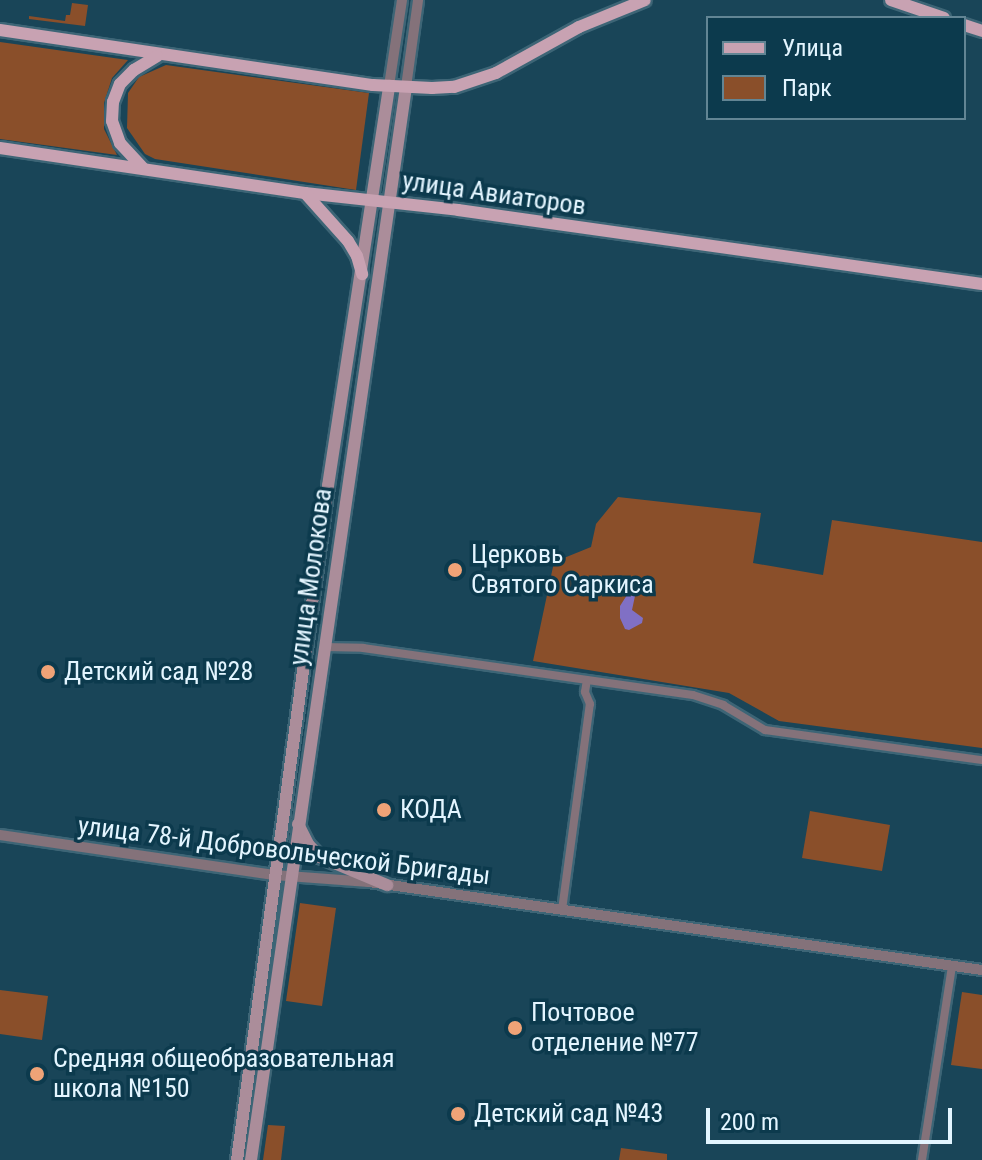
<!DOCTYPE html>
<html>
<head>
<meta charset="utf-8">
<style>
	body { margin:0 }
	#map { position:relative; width:982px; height:1160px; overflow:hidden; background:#194558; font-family:"Roboto Condensed",sans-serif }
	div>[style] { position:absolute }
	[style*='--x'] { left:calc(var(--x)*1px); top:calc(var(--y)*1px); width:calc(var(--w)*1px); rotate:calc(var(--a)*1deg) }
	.green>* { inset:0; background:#8a4f2a }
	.water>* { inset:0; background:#8070c5 }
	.roads { filter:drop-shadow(2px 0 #3d6576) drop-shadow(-2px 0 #3d6576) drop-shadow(0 2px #3d6576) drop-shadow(0 -2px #3d6576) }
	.minor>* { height:8px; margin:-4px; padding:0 4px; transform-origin:4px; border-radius:4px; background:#84727a }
	.tertiary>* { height:10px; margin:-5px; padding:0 5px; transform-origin:5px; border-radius:5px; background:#84727a }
	.secondary>* { height:12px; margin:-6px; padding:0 6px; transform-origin:6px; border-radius:6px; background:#ab8d9a }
	.primary>* { height:12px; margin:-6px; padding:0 6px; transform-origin:6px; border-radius:6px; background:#c8a2b2 }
	.dots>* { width:22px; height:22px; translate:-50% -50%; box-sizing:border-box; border:4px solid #0c3a4d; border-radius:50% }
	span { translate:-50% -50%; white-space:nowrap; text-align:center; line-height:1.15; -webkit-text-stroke:7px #0c3a4d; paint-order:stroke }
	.street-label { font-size:26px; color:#e3f5ff }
	.poi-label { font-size:26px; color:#e3f5ff }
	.left { translate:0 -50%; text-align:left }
	.legend { position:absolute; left:706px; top:16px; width:260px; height:104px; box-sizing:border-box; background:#0c3a4d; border:2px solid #628594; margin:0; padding:10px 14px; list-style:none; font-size:24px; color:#e3f5ff }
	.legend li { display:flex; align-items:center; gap:16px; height:40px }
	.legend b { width:40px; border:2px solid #628594 }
	.scale { position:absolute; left:706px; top:1108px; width:246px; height:36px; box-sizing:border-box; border:4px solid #e3f5ff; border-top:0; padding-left:10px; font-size:24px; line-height:28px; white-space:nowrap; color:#e3f5ff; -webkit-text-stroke:6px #0c3a4d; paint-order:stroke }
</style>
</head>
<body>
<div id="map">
	<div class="green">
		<i style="clip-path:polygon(72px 3px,88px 5px,85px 26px,29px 19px,29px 16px,65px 21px,66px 15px,70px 15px)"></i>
		<i style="clip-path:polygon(0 42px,128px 60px,112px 78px,104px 103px,104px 129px,117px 155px,0 139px)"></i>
		<i style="clip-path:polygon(166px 65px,369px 93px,356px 190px,155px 159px,145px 154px,127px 128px,128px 93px,139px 77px)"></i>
		<i style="clip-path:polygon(618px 497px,761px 513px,753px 563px,823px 575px,832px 520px,982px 542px,982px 748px,779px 721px,729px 693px,533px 661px,554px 562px,591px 547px,596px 524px)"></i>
		<i style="clip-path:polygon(810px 811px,890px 825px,882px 871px,802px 858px)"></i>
		<i style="clip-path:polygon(300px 903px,336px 908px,322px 1006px,286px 1001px)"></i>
		<i style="clip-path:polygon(0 990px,48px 996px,42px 1040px,0 1034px)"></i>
		<i style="clip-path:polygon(962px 992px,982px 995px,982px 1069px,951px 1065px)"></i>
		<i style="clip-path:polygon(268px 1125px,285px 1126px,281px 1160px,263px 1160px)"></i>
		<i style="clip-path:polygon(621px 1148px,667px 1154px,667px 1160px,619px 1160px)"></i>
	</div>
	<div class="water">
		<i style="clip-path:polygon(627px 595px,635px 596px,632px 610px,643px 618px,642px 623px,629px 630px,625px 629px,620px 618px,620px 606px)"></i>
	</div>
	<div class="roads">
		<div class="minor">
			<i style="--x:324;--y:647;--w:39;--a:1"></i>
			<i style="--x:363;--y:648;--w:333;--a:8.1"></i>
			<i style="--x:693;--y:695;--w:32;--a:18"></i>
			<i style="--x:723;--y:705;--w:49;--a:30.8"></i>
			<i style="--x:765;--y:730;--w:219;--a:7.9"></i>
			<i style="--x:562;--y:910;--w:208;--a:-82.3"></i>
			<i style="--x:590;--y:704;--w:13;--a:-113"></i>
			<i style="--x:585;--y:692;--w:12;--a:-81"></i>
			<i style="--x:922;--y:1160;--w:196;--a:-81.2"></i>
		</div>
		<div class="tertiary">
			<i style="--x:389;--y:86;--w:87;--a:-81.4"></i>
			<i style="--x:406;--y:87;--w:88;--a:-82.1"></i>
			<i style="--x:0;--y:835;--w:277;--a:8.3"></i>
			<i style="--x:274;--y:875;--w:95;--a:4.2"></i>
			<i style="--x:369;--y:882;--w:619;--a:8.17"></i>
		</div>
		<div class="secondary">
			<i style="--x:298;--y:824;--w:22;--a:63"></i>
			<i style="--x:308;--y:844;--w:18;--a:47"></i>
			<i style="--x:320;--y:857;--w:73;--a:22.7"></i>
			<i style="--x:237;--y:1160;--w:680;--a:-82.31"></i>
			<i style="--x:328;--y:486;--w:405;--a:-81.3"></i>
			<i style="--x:251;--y:1160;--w:1084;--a:-81.78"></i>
		</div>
		<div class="primary">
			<i style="--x:891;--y:0;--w:56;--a:18.8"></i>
			<i style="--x:964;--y:25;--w:19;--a:18"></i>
			<i style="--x:0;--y:30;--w:377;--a:8.4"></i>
			<i style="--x:373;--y:85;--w:59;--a:2.9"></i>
			<i style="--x:432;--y:88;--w:22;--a:-3"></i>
			<i style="--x:454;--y:87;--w:44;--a:-18.4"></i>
			<i style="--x:496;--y:73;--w:95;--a:-29"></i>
			<i style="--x:579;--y:27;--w:71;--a:-22.2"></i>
			<i style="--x:0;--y:148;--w:308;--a:8.4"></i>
			<i style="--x:305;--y:193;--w:154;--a:6.3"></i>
			<i style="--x:458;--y:210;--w:529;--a:8.04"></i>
			<i style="--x:144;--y:169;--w:35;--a:-133"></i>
			<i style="--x:120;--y:143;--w:23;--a:-110"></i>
			<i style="--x:112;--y:121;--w:19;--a:-87"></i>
			<i style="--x:113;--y:102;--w:19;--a:-69"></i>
			<i style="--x:120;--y:84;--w:20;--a:-45"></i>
			<i style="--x:134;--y:70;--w:27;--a:-31"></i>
			<i style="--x:305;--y:193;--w:64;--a:48.1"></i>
			<i style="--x:348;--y:241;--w:17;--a:59"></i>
			<i style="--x:357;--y:256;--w:19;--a:74"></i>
		</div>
	</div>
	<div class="dots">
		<i style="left:455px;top:570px;background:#efa377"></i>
		<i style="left:48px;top:672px;background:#efa377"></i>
		<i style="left:384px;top:810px;background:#efa377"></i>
		<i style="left:515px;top:1028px;background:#efa377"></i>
		<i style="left:37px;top:1074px;background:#efa377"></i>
		<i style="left:458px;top:1114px;background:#efa377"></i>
	</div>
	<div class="street-label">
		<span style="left:494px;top:194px;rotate:8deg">улица Авиаторов</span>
		<span style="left:311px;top:577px;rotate:-82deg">улица Молокова</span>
		<span style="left:284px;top:851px;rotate:7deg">улица 78-й Добровольческой Бригады</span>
	</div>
	<div class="poi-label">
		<span class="left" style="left:471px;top:570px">Церковь<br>Святого Саркиса</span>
		<span class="left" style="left:64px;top:672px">Детский сад №28</span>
		<span class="left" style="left:400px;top:810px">КОДА</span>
		<span class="left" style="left:531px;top:1028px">Почтовое<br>отделение №77</span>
		<span class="left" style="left:53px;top:1074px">Средняя общеобразовательная<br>школа №150</span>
		<span class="left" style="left:474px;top:1114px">Детский сад №43</span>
	</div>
	<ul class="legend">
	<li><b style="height:10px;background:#c8a2b2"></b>Улица</li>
	<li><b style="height:22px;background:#8a4f2a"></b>Парк</li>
	</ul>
	<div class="scale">200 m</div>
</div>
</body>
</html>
